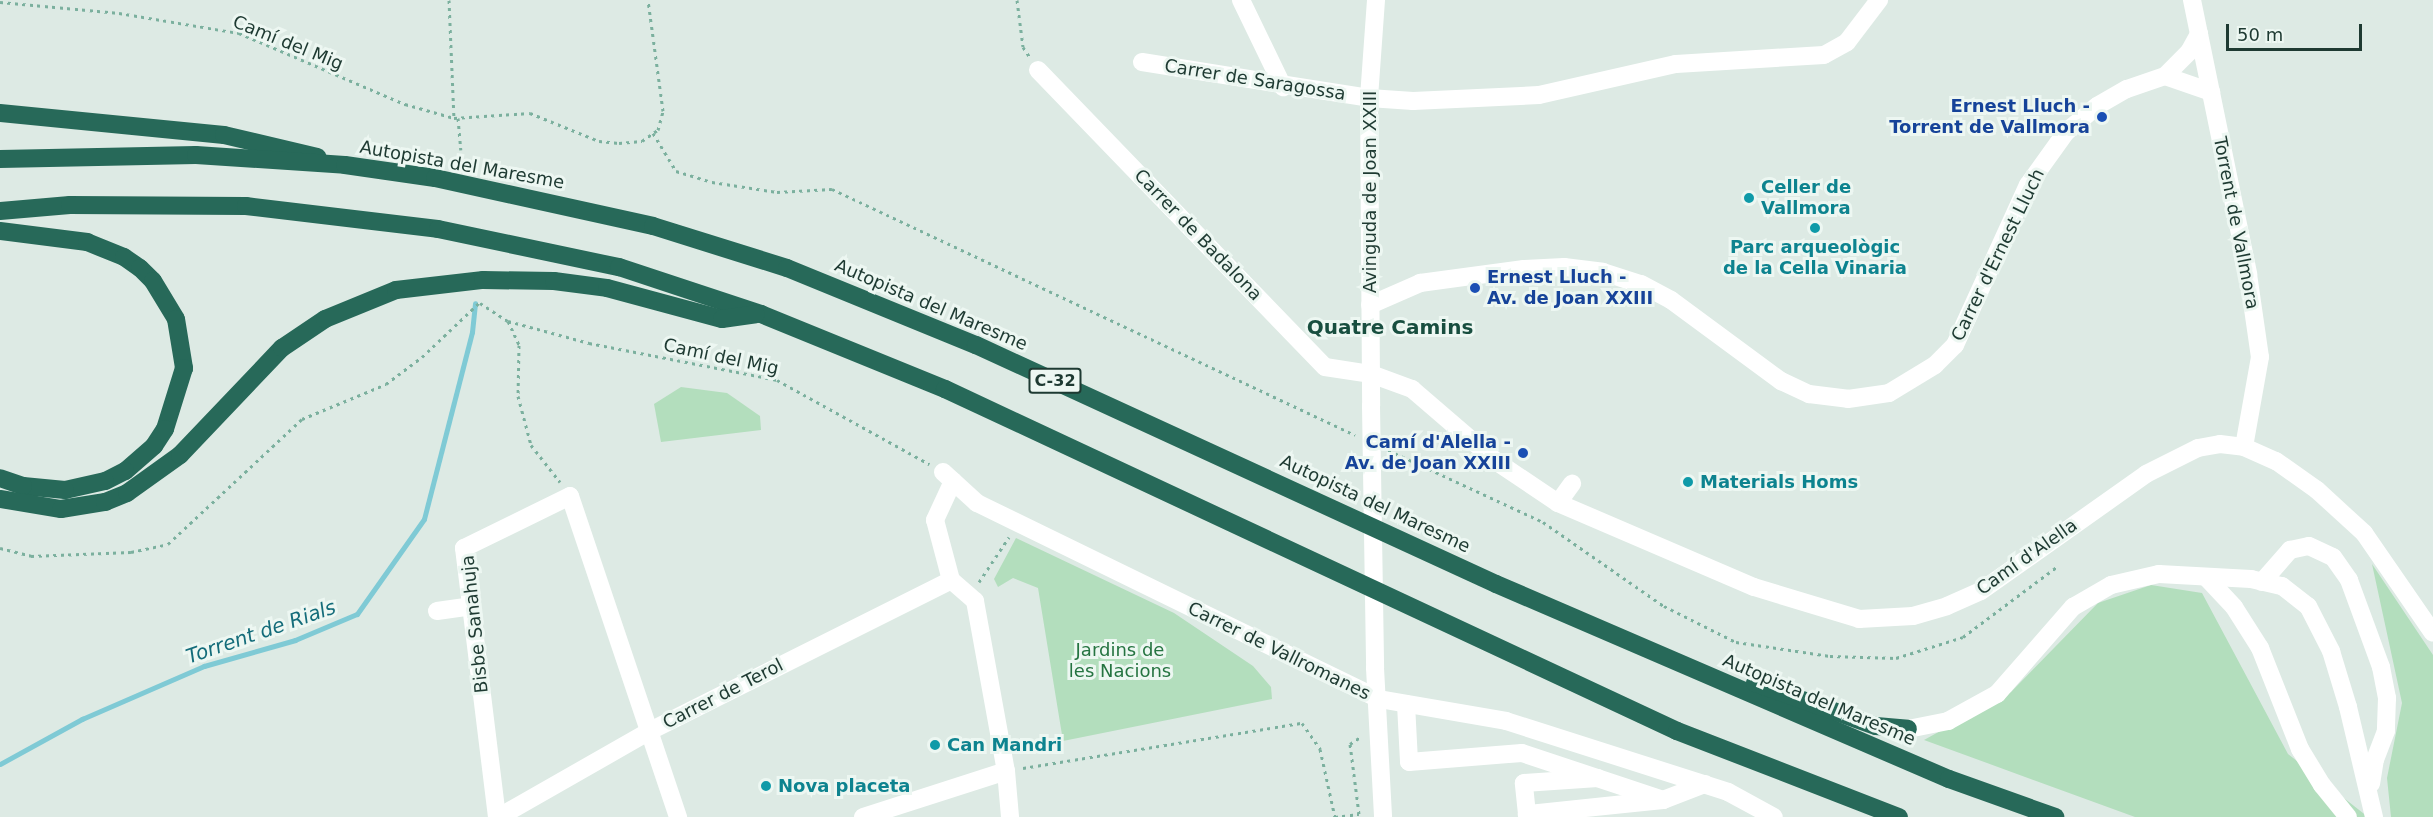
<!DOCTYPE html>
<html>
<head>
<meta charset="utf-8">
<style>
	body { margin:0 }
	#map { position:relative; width:2433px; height:817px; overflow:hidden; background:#ddeae4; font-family:"DejaVu Sans",sans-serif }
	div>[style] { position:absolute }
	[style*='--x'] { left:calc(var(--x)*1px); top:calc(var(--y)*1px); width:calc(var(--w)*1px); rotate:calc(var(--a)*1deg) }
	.green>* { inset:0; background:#b3debd }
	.stream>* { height:5px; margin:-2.5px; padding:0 2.5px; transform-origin:2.5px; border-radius:2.5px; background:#7fcad5 }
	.path>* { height:3px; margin-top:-1.5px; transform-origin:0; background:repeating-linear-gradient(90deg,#7bb09e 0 3px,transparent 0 7.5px) }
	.minor>* { height:18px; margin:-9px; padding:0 9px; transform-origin:9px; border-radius:9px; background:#fff }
	.highway>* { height:18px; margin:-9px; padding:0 9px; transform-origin:9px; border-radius:9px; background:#276959 }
	.dots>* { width:16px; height:16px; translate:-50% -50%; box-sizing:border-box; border:3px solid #edf7f2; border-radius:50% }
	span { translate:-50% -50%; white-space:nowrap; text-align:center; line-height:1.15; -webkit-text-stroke:6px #edf7f2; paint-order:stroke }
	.shield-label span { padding:2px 4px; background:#edf7f2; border:2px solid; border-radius:4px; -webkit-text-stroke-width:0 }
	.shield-label { font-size:16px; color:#1e3a32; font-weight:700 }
	.street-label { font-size:18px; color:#1e3a32 }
	.transit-label { font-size:18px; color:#164399; font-weight:700 }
	.right { translate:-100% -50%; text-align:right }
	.left { translate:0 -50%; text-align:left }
	.culture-label { font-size:18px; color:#0d838f; font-weight:700 }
	.park-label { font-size:18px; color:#257441 }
	.neighbourhood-label { font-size:20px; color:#184e3f; font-weight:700 }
	.water-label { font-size:20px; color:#146c7a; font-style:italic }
	.scale { position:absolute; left:2226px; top:24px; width:136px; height:27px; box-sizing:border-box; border:3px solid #1e3a32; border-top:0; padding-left:8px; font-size:18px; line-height:21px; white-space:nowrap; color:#1e3a32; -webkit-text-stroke:4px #edf7f2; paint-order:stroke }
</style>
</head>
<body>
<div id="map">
	<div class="green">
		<i style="clip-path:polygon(681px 387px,727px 393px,760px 416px,761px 430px,661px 442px,654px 404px)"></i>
		<i style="clip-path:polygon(1016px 538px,1174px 613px,1253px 666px,1271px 687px,1272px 699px,1063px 741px,1038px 588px,1013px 578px,998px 587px,994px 579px)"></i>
		<i style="clip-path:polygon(2372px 564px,2433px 655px,2433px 817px,2391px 817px,2387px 778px,2402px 703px)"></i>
		<i style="clip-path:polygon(2151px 585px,2202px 593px,2288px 754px,2368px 817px,2135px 817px,1924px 740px,2011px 692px,2098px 603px)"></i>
	</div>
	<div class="stream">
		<i style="--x:0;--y:764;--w:94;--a:-28.8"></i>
		<i style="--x:82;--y:719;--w:133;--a:-23.5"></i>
		<i style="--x:204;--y:666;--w:95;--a:-15.9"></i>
		<i style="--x:295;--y:640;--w:67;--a:-22.8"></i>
		<i style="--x:357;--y:614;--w:116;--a:-54.8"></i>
		<i style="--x:424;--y:519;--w:193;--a:-75.6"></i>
		<i style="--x:472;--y:332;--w:29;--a:-84"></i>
	</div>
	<div class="path">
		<i style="--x:449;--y:0;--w:118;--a:87.6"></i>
		<i style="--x:1017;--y:0;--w:47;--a:82.7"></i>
		<i style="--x:1023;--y:47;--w:11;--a:56"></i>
		<i style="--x:0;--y:2;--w:120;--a:5.3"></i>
		<i style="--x:119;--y:13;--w:122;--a:9.5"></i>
		<i style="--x:239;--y:33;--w:181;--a:23.2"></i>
		<i style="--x:405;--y:104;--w:51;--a:15.9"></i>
		<i style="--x:454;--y:118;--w:76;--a:-3.8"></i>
		<i style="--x:530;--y:113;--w:74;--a:22.1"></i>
		<i style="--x:599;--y:141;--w:20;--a:6"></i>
		<i style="--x:619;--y:143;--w:23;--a:-5"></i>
		<i style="--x:642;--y:141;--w:19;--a:-35"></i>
		<i style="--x:658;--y:130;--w:20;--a:-75"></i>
		<i style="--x:663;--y:111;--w:112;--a:-97.7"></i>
		<i style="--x:458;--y:118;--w:32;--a:85"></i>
		<i style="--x:653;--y:133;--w:44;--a:58.8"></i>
		<i style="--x:676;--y:171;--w:38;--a:17"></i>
		<i style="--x:712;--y:182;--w:66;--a:8.7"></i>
		<i style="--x:777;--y:192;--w:55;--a:-3.1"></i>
		<i style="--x:832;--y:189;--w:578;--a:25.19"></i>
		<i style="--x:480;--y:303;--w:33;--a:33"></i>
		<i style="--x:508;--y:321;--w:84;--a:15.2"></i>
		<i style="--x:589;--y:343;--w:192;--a:11.1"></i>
		<i style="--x:777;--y:380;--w:174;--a:28.9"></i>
		<i style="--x:508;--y:321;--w:26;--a:65"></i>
		<i style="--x:519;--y:345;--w:51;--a:91.1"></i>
		<i style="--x:518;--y:396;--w:51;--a:75.1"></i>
		<i style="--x:531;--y:445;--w:47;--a:51.9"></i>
		<i style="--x:1388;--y:450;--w:171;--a:24.9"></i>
		<i style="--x:1543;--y:522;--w:147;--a:34.8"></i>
		<i style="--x:1664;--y:606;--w:80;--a:26.6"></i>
		<i style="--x:1736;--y:642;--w:95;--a:8.5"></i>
		<i style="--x:1830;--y:656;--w:66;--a:1.7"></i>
		<i style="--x:1896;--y:658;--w:70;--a:-17.4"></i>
		<i style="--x:1963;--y:637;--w:119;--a:-36.8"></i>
		<i style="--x:0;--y:548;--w:32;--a:14"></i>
		<i style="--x:31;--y:556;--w:100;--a:-2.3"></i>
		<i style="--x:131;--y:552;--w:38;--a:-12"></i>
		<i style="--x:168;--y:544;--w:183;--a:-43"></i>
		<i style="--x:302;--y:419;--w:91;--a:-22.6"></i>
		<i style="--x:386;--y:384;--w:45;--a:-36.9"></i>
		<i style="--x:422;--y:357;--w:79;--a:-43.5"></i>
		<i style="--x:979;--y:582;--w:54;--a:-56.3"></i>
		<i style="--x:1023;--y:768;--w:283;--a:-9.2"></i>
		<i style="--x:1302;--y:723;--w:32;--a:55"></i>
		<i style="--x:1320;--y:749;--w:70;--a:77.6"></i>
		<i style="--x:1335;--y:817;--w:24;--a:-7"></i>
		<i style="--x:1359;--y:814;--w:71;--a:-97.3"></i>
		<i style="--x:1350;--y:744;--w:14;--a:-34"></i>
	</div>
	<div class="minor">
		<i style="--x:1241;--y:0;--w:97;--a:64.2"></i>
		<i style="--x:1376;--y:0;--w:98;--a:94.1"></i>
		<i style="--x:1369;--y:98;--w:308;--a:89.6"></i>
		<i style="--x:1371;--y:406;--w:262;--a:89.1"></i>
		<i style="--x:1375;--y:668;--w:149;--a:86.9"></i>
		<i style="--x:2192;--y:0;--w:280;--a:78.4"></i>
		<i style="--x:2248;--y:274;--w:84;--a:81.8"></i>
		<i style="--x:2260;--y:357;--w:91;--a:100.1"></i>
		<i style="--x:1142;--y:62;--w:230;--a:9"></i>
		<i style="--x:1369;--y:98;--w:44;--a:3.9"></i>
		<i style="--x:1413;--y:101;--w:126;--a:-2.7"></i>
		<i style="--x:1539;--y:95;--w:140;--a:-12.8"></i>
		<i style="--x:1676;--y:64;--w:148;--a:-3.5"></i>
		<i style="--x:1824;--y:55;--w:26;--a:-29"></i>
		<i style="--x:1847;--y:42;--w:53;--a:-52.7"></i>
		<i style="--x:1038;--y:70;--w:413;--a:46"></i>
		<i style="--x:1325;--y:367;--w:47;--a:8.7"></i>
		<i style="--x:1371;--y:374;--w:44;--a:20.1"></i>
		<i style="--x:1412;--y:389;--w:112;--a:40.7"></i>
		<i style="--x:1497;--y:462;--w:73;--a:33.9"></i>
		<i style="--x:1558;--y:503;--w:213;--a:23.2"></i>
		<i style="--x:1754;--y:587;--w:110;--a:16.9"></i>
		<i style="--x:1859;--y:619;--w:54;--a:-3.2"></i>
		<i style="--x:1913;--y:616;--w:35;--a:-16"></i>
		<i style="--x:1947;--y:606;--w:37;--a:-24"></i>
		<i style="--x:1981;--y:591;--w:202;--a:-35.3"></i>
		<i style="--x:2146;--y:474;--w:58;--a:-26.6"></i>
		<i style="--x:2198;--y:448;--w:22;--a:-10"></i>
		<i style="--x:2220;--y:444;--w:24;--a:7"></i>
		<i style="--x:2244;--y:447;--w:35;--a:24"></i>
		<i style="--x:2276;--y:461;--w:50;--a:35.3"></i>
		<i style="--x:2317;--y:490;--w:64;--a:42.5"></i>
		<i style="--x:2364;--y:533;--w:121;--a:55.4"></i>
		<i style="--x:2165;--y:76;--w:49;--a:19.2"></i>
		<i style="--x:1370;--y:305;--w:55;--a:-23.7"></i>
		<i style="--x:1420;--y:283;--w:105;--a:-7.7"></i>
		<i style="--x:1524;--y:269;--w:40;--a:-2.9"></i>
		<i style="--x:1564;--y:267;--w:39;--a:7"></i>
		<i style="--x:1603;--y:272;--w:40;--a:18"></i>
		<i style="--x:1641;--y:284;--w:34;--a:28"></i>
		<i style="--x:1671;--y:300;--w:137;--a:36.4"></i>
		<i style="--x:1781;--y:381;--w:31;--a:25"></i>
		<i style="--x:1809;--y:394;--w:39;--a:7"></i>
		<i style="--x:1848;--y:399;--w:41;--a:-8.3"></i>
		<i style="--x:1889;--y:393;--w:54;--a:-31.3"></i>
		<i style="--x:1935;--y:365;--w:28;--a:-45"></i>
		<i style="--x:1955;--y:345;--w:176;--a:-65.5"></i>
		<i style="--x:2028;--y:185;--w:65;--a:-54.4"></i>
		<i style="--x:2066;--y:132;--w:40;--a:-40"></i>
		<i style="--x:2097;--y:106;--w:34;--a:-30"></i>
		<i style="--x:2127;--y:89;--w:40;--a:-18.9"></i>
		<i style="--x:2165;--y:76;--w:34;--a:-45"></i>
		<i style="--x:2189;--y:52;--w:21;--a:-61"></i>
		<i style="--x:943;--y:472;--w:46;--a:42.4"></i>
		<i style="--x:977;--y:503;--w:447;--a:26"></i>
		<i style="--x:1379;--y:699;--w:129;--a:9.8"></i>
		<i style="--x:1506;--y:721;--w:233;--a:17.7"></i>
		<i style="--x:1728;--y:792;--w:52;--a:28.5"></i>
		<i style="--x:953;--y:481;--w:43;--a:114.8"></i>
		<i style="--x:935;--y:520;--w:62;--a:75.1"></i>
		<i style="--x:951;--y:580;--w:32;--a:41"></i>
		<i style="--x:975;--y:601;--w:173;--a:79.7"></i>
		<i style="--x:1006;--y:771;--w:46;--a:85"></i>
		<i style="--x:1558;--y:503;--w:24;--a:-54"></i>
		<i style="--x:2206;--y:577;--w:41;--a:47"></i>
		<i style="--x:2234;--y:607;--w:49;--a:57.6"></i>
		<i style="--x:2260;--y:648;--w:109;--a:68.4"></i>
		<i style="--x:2300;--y:749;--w:42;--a:58.6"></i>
		<i style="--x:2322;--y:785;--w:41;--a:50.9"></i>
		<i style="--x:2262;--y:582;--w:43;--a:-48.8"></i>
		<i style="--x:2290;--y:550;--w:19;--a:-12"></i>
		<i style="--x:2309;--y:546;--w:26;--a:25"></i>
		<i style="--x:2333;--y:557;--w:28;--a:55"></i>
		<i style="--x:2349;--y:580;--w:93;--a:69.8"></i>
		<i style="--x:2381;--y:667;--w:32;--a:79"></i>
		<i style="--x:2387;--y:698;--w:33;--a:92"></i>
		<i style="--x:2386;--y:731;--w:30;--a:111"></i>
		<i style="--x:2375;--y:759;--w:25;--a:99"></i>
		<i style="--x:437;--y:611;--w:34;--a:-8"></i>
		<i style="--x:1406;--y:704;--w:58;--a:87"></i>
		<i style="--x:1409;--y:762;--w:113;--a:-4.6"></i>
		<i style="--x:1522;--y:753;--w:149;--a:18.4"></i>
		<i style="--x:1663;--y:800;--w:137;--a:174.1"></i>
		<i style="--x:1527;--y:814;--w:31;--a:-96"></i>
		<i style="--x:1524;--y:783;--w:74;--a:-3.9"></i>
		<i style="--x:1908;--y:729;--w:41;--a:-11.3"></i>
		<i style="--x:1948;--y:721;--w:56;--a:-28.9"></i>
		<i style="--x:1997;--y:694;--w:116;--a:-48.9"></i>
		<i style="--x:2073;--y:607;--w:44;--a:-30.1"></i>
		<i style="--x:2111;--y:585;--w:49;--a:-12.9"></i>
		<i style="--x:2159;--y:574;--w:92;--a:3.1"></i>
		<i style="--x:2251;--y:579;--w:32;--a:13"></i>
		<i style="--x:2282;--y:586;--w:33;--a:38"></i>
		<i style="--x:2308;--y:606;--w:51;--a:62.9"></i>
		<i style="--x:2331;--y:651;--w:59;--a:73.1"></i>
		<i style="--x:2348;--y:707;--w:113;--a:76.7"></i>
		<i style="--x:1663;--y:800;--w:45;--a:-20.9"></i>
		<i style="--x:497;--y:817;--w:271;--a:-97"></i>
		<i style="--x:464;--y:548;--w:118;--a:-26.1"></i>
		<i style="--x:570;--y:496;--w:339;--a:71.4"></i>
		<i style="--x:499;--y:817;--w:174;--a:-29.7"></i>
		<i style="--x:650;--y:731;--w:337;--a:-26.6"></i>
		<i style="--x:863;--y:817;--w:150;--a:-17.8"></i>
	</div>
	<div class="highway">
		<i style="--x:0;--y:113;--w:225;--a:5.6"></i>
		<i style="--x:224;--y:135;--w:96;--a:13.3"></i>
		<i style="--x:0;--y:159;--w:196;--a:-1.2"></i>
		<i style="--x:196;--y:155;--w:149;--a:3.8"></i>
		<i style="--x:345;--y:165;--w:91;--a:8.2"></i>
		<i style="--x:435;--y:178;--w:223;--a:12.4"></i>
		<i style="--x:653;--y:226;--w:140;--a:17.4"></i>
		<i style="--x:787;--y:268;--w:204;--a:22.2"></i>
		<i style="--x:976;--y:345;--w:572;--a:24.68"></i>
		<i style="--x:1496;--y:584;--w:493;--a:23.3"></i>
		<i style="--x:1949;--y:779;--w:113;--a:19.7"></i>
		<i style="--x:0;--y:211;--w:70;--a:-4.9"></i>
		<i style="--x:70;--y:205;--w:176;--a:0.3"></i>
		<i style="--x:246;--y:206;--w:193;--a:6.8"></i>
		<i style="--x:438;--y:229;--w:185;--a:11.9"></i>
		<i style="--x:619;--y:267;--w:150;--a:18.3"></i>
		<i style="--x:761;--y:314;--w:199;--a:22.2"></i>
		<i style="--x:945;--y:389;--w:808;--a:25.04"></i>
		<i style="--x:1677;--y:731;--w:238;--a:21.2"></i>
		<i style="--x:0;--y:231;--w:88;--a:7.2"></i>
		<i style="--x:87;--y:242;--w:40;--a:22"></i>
		<i style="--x:124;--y:257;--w:19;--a:35"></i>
		<i style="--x:140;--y:268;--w:18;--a:45"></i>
		<i style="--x:153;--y:281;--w:44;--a:58.8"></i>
		<i style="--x:176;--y:319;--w:50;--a:80.7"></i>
		<i style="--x:184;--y:368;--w:64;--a:107.3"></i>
		<i style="--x:165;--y:429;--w:20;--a:123"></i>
		<i style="--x:154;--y:446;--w:38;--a:139"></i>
		<i style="--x:125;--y:471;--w:22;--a:153"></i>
		<i style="--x:105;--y:481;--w:41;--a:167.3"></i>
		<i style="--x:65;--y:490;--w:42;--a:-174.6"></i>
		<i style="--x:23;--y:486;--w:24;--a:-161"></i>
		<i style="--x:0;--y:499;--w:62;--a:9.3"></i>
		<i style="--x:61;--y:509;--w:45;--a:-9"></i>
		<i style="--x:105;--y:502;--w:24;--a:-22"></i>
		<i style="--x:127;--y:493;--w:65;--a:-35.6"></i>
		<i style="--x:180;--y:455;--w:148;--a:-46.4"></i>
		<i style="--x:282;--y:348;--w:52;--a:-34"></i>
		<i style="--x:325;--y:319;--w:77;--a:-22.2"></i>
		<i style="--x:396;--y:290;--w:88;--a:-6.6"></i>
		<i style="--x:483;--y:280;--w:71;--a:0.8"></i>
		<i style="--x:554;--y:281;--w:53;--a:7.5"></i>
		<i style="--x:607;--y:288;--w:119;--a:15.1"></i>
		<i style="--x:722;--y:319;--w:34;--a:-8"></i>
		<i style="--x:1755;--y:683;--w:128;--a:19.6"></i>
		<i style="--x:1876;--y:726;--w:32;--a:5"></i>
	</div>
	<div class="dots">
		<i style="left:2102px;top:117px;background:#1a4fb4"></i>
		<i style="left:1749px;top:198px;background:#0f9aa8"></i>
		<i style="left:1815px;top:228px;background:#0f9aa8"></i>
		<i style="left:1475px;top:288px;background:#1a4fb4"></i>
		<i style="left:1523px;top:453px;background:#1a4fb4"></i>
		<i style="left:1688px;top:482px;background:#0f9aa8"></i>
		<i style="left:935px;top:745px;background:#0f9aa8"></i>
		<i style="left:766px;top:786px;background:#0f9aa8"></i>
	</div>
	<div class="shield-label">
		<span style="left:1055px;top:381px">C-32</span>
	</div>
	<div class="street-label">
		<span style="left:288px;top:43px;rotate:22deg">Camí del Mig</span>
		<span style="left:1255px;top:80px;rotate:9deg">Carrer de Saragossa</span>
		<span style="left:462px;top:165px;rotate:10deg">Autopista del Maresme</span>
		<span style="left:1370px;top:192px;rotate:-90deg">Avinguda de Joan XXIII</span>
		<span style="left:2236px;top:223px;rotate:79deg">Torrent de Vallmora</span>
		<span style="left:1198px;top:235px;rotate:46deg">Carrer de Badalona</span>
		<span style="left:1998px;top:255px;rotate:-64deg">Carrer d'Ernest Lluch</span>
		<span style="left:931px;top:305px;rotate:23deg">Autopista del Maresme</span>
		<span style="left:721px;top:357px;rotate:12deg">Camí del Mig</span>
		<span style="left:1375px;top:504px;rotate:25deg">Autopista del Maresme</span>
		<span style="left:2027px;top:557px;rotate:-35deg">Camí d'Alella</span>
		<span style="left:475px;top:624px;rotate:-96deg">Bisbe Sanahuja</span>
		<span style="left:1279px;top:651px;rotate:26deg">Carrer de Vallromanes</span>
		<span style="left:723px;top:694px;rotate:-27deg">Carrer de Terol</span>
		<span style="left:1819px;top:700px;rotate:23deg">Autopista del Maresme</span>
	</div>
	<div class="transit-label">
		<span class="right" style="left:2090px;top:117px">Ernest Lluch -<br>Torrent de Vallmora</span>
		<span class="left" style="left:1487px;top:288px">Ernest Lluch -<br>Av. de Joan XXIII</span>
		<span class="right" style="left:1511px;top:453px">Camí d'Alella -<br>Av. de Joan XXIII</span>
	</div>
	<div class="culture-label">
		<span class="left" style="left:1761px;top:198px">Celler de<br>Vallmora</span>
		<span style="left:1815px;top:258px">Parc arqueològic<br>de la Cella Vinaria</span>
		<span class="left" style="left:1700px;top:482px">Materials Homs</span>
		<span class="left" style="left:947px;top:745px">Can Mandri</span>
		<span class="left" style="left:778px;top:786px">Nova placeta</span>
	</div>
	<div class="park-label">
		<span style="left:1120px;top:661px">Jardins de<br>les Nacions</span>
	</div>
	<div class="neighbourhood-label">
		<span style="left:1390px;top:327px">Quatre Camins</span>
	</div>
	<div class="water-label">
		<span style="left:261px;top:632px;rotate:-19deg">Torrent de Rials</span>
	</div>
	<div class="scale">50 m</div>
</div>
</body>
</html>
